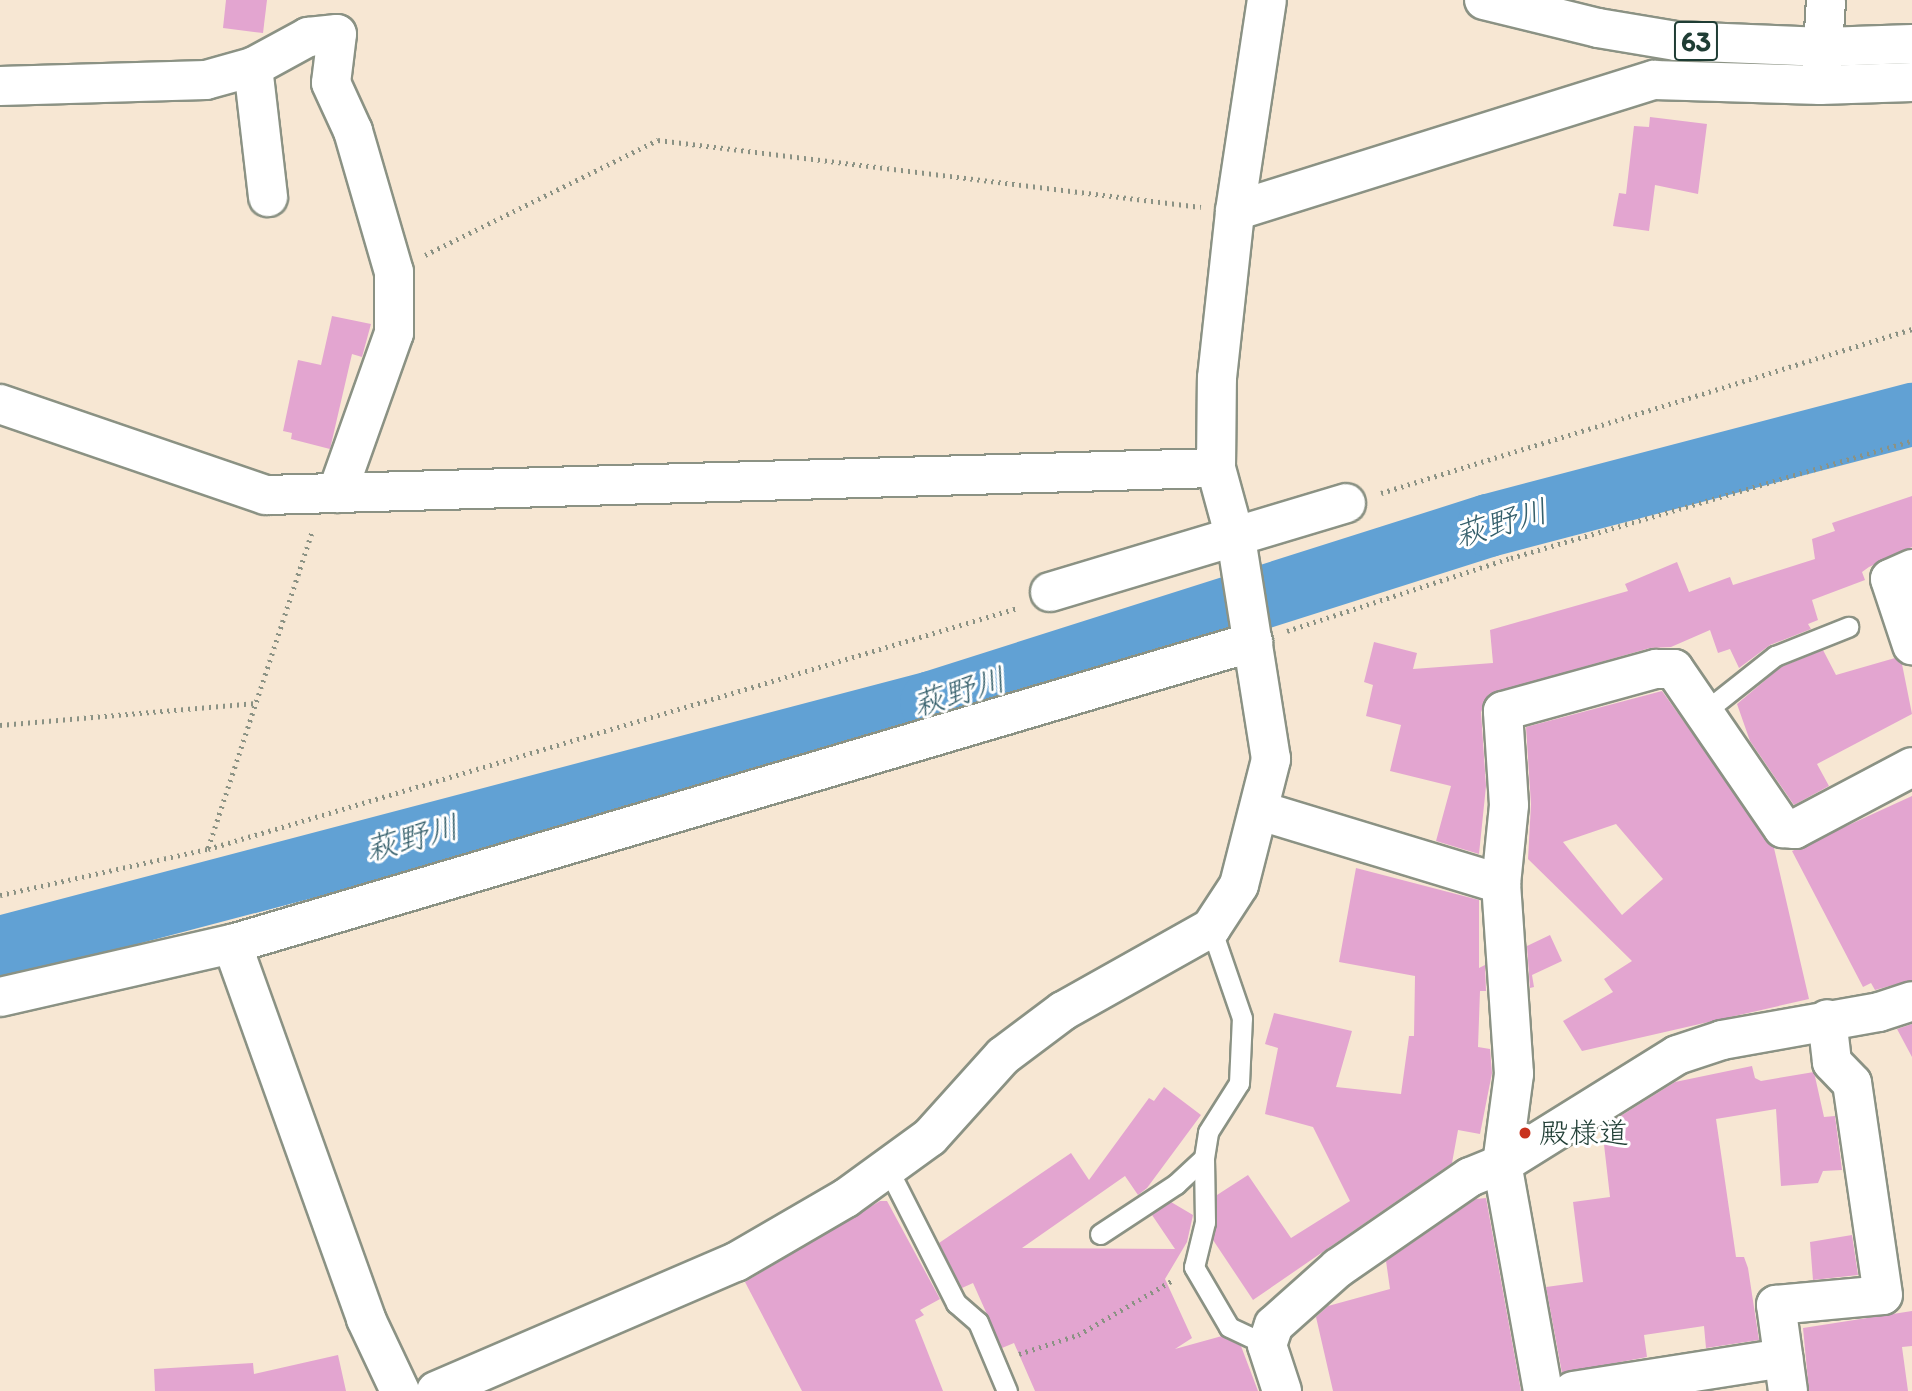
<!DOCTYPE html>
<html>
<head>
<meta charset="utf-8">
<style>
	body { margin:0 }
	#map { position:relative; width:1912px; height:1391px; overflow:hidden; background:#f7e7d3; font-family:Itim,"Klee One",sans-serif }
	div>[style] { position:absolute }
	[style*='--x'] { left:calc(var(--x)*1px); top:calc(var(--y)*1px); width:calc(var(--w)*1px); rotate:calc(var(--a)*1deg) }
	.river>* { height:63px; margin:-31.5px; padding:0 31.5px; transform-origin:31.5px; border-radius:31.5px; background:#61a1d4 }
	.building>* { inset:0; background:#e3a5d0 }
	.path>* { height:4.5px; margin-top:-2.25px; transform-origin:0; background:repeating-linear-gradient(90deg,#8b9284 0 2px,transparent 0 7px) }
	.roads { filter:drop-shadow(2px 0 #8b9284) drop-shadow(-2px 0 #8b9284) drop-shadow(0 2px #8b9284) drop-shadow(0 -2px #8b9284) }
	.lane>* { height:19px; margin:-9.5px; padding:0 9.5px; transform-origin:9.5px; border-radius:9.5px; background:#fff }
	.street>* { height:38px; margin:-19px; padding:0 19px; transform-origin:19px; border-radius:19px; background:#fff }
	.primary>* { height:38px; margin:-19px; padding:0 19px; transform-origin:19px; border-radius:19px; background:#fff }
	.dots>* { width:19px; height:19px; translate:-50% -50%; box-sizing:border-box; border:4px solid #fff; border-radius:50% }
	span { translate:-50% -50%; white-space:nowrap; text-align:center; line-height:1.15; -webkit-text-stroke:6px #fff; paint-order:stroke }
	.shield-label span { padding:2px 5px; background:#fff; border:2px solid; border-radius:5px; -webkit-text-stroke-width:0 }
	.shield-label { font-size:28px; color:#1f3d34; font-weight:700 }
	.poi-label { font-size:30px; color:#1f3d34 }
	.left { translate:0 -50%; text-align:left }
	.water-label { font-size:32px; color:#36606c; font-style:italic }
</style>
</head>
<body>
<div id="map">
	<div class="river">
		<i style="--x:0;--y:947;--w:963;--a:-14.74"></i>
		<i style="--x:931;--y:702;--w:584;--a:-17.63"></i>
		<i style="--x:1488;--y:525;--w:438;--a:-14.7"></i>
	</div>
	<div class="building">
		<i style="clip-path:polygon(226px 0,267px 0,263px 33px,223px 28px)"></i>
		<i style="clip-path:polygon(1650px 117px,1707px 124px,1698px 194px,1655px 185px,1649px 231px,1613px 226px,1619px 193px,1626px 194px,1634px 126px,1649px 127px)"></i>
		<i style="clip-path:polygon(332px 316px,371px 324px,362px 357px,352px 354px,330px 449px,291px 439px,292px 433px,283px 431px,298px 360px,321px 365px)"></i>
		<i style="clip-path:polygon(1912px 496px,1912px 547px,1869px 567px,1862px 572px,1865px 580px,1812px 600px,1818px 620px,1808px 624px,1811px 629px,1770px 645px,1739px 668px,1730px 649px,1718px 653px,1710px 630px,1671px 647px,1650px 648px,1489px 694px,1481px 712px,1486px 786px,1479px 854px,1436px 841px,1451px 786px,1390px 771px,1401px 725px,1366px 716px,1373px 685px,1364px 682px,1374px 642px,1417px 653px,1413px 669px,1493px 663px,1490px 630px,1628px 591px,1625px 584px,1677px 562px,1689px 592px,1730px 577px,1733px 585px,1815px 559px,1812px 539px,1835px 531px,1832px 523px)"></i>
		<i style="clip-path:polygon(1823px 650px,1836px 675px,1895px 658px,1902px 664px,1912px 714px,1817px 764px,1829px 786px,1794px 805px,1750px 741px,1737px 704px,1781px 667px)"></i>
		<i style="clip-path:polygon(evenodd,1662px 691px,1774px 848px,1809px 999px,1582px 1051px,1563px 1021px,1613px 992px,1604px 979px,1632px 961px,1528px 859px,1531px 804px,1526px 727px,1662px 691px,1616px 824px,1663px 879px,1622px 915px,1563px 842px,1616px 824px)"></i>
		<i style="clip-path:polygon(1912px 796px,1912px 980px,1875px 990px,1871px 983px,1863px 987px,1792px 851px)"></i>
		<i style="clip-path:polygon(1356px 868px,1479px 900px,1479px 968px,1485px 965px,1486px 991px,1480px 991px,1478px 1047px,1490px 1049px,1492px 1073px,1480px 1134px,1458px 1130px,1452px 1163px,1253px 1300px,1213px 1240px,1217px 1195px,1248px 1175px,1291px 1238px,1350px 1201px,1313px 1127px,1265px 1114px,1278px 1048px,1265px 1044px,1274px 1013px,1352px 1031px,1336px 1087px,1401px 1094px,1409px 1036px,1414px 1036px,1415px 976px,1339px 962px)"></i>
		<i style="clip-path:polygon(1550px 935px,1562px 961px,1532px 975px,1534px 987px,1530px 988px,1527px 946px)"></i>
		<i style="clip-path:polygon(1912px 1024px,1912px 1057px,1897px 1029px)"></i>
		<i style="clip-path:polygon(1752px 1066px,1755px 1078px,1761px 1081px,1814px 1072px,1824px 1117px,1835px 1116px,1842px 1170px,1823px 1171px,1818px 1183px,1781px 1186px,1776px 1109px,1716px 1119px,1736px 1257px,1744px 1257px,1748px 1268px,1759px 1340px,1706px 1348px,1704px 1326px,1644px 1335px,1647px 1357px,1562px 1373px,1546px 1287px,1583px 1282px,1573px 1202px,1610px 1197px,1602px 1127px,1617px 1125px,1614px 1120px,1675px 1082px)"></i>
		<i style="clip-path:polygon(1164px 1087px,1201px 1115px,1147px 1188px,1138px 1195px,1125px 1176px,1022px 1248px,1175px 1249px,1152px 1215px,1171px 1202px,1193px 1215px,1187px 1242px,1165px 1279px,1192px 1338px,1175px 1349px,1222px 1336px,1241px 1346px,1258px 1391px,1035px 1391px,1014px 1343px,1002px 1348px,973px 1283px,962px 1288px,939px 1243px,1071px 1153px,1089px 1180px,1149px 1098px,1154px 1101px)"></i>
		<i style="clip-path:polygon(1486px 1198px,1521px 1391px,1333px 1391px,1316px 1317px,1328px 1306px,1390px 1289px,1386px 1261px,1476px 1199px)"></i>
		<i style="clip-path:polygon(880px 1201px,887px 1201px,940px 1299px,920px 1310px,924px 1315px,915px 1320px,943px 1391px,802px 1391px,745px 1282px)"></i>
		<i style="clip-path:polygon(1852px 1235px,1858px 1275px,1813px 1280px,1810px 1242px)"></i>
		<i style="clip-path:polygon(1912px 1311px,1912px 1346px,1902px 1347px,1908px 1391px,1809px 1391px,1803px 1328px)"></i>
		<i style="clip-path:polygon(338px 1355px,346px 1391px,155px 1391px,154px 1369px,253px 1363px,254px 1374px)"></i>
	</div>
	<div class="path">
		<i style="--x:425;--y:255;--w:260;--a:-26.3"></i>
		<i style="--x:658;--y:140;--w:547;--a:7.03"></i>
		<i style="--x:1381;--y:493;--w:556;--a:-17.16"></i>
		<i style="--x:1287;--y:631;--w:236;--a:-18.1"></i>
		<i style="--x:1511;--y:558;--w:418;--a:-16.3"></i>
		<i style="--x:0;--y:725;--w:257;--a:-4.9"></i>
		<i style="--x:208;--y:848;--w:334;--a:-71.8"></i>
		<i style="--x:0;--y:895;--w:213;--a:-12.5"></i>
		<i style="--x:208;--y:849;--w:845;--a:-16.57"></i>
		<i style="--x:1019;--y:1354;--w:62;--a:-17.9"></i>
		<i style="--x:1078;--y:1335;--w:108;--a:-30.1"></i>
	</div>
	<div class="roads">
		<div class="lane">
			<i style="--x:1703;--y:713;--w:92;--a:-38.4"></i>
			<i style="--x:1775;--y:656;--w:79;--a:-21.7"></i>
			<i style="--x:1204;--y:1158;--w:64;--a:89.1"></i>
			<i style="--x:1205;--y:1222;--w:46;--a:103.7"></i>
			<i style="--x:1194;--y:1267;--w:69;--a:59.7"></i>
			<i style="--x:1229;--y:1327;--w:42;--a:25.3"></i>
			<i style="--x:887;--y:1167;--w:153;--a:63.1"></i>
			<i style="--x:956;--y:1303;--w:29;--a:41"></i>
			<i style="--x:978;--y:1322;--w:75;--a:67.2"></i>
			<i style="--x:1100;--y:1234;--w:91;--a:-33.3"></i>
			<i style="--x:1176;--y:1184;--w:38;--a:-43"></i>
			<i style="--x:1204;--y:1158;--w:26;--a:-81"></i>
			<i style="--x:1208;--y:1132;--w:58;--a:-57.7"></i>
			<i style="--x:1239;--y:1083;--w:65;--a:-87.4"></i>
			<i style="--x:1242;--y:1018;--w:95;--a:-109"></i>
		</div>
		<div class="street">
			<i style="--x:253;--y:67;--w:131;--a:83.4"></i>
			<i style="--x:1821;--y:78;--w:78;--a:-86.3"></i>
			<i style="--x:0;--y:86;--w:206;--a:-1.7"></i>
			<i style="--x:206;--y:80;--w:49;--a:-15.5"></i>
			<i style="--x:253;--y:67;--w:63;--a:-28.6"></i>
			<i style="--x:308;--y:37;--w:29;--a:-6"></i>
			<i style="--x:337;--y:34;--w:49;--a:97"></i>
			<i style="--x:331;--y:83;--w:53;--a:65.4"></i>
			<i style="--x:353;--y:131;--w:147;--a:73.8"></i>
			<i style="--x:394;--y:272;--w:61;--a:90"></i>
			<i style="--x:394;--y:333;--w:170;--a:109.6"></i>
			<i style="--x:1235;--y:211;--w:439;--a:-17.4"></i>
			<i style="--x:1654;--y:80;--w:166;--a:1.7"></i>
			<i style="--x:1820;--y:85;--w:92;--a:-1.9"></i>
			<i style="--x:0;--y:404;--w:281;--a:18.9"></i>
			<i style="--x:266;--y:495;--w:950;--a:-1.63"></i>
			<i style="--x:1912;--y:569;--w:24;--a:156"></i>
			<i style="--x:1890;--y:579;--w:70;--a:71.6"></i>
			<i style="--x:1050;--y:592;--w:309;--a:-16.7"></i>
			<i style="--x:1261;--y:811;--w:251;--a:16.9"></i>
			<i style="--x:232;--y:944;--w:398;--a:70.3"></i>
			<i style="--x:366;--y:1319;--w:80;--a:64.7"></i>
			<i style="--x:0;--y:997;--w:238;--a:-12.9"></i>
			<i style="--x:232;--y:944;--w:1065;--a:-16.48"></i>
			<i style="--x:436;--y:1391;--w:327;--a:-23.3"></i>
			<i style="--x:736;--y:1262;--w:127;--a:-30.2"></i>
			<i style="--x:846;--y:1198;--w:104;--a:-36"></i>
			<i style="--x:930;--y:1137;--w:109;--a:-48"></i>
			<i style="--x:1003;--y:1056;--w:75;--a:-36.9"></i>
			<i style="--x:1063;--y:1011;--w:170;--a:-29.3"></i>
			<i style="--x:1211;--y:928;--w:51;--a:-56.9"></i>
			<i style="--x:1239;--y:885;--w:130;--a:-75.7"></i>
			<i style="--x:1271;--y:759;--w:217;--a:-99"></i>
			<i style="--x:1237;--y:545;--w:80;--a:-105.3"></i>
			<i style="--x:1216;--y:468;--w:90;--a:-89.4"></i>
			<i style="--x:1217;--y:378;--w:168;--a:-83.8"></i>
			<i style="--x:1235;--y:211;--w:213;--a:-81.4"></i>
			<i style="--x:1282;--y:1391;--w:48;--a:-108.1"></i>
			<i style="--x:1267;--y:1345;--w:21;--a:-71"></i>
			<i style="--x:1274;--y:1325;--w:86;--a:-41.7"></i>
			<i style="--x:1338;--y:1268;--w:160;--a:-34.6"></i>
			<i style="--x:1470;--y:1177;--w:35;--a:-22"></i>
			<i style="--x:1502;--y:1164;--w:206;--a:-31.9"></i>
			<i style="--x:1677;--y:1055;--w:47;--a:-18.4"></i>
			<i style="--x:1722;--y:1040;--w:159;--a:-10.1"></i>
			<i style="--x:1879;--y:1012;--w:35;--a:-18"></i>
			<i style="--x:1543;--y:1391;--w:231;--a:-100.2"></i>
			<i style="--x:1502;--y:1164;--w:91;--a:-82.4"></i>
			<i style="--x:1514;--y:1074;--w:190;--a:-93.9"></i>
			<i style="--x:1501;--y:884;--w:79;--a:-84.2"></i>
			<i style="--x:1509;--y:805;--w:94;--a:-93.7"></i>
			<i style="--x:1503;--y:711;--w:159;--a:-15.4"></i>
			<i style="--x:1656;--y:669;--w:18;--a:0"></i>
			<i style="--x:1674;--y:669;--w:193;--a:55.6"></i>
			<i style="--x:1783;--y:828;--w:12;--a:5"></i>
			<i style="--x:1795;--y:829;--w:132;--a:-27.9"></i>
			<i style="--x:1573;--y:1391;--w:213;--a:-8.9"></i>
			<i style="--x:1788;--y:1391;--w:87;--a:-97.9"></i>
			<i style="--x:1776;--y:1305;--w:107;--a:-5.3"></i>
			<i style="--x:1883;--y:1295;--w:214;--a:-98.3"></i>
			<i style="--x:1852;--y:1083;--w:29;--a:-134"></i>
			<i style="--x:1832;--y:1062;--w:43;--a:-96.6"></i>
		</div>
		<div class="primary">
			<i style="--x:1484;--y:0;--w:117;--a:13.8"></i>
			<i style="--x:1598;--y:28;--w:79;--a:9.5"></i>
			<i style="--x:1676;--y:41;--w:148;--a:2.3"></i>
			<i style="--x:1824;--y:47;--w:88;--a:-2"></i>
		</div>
	</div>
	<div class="dots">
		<i style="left:1525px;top:1133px;background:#c8321e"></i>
	</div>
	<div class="shield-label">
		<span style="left:1696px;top:41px">63</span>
	</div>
	<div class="poi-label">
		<span class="left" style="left:1539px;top:1133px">殿様道</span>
	</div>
	<div class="water-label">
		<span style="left:1501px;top:523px;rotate:-16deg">萩野川</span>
		<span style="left:959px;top:692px;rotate:-17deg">萩野川</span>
		<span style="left:412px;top:838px;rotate:-15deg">萩野川</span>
	</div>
</div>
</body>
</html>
